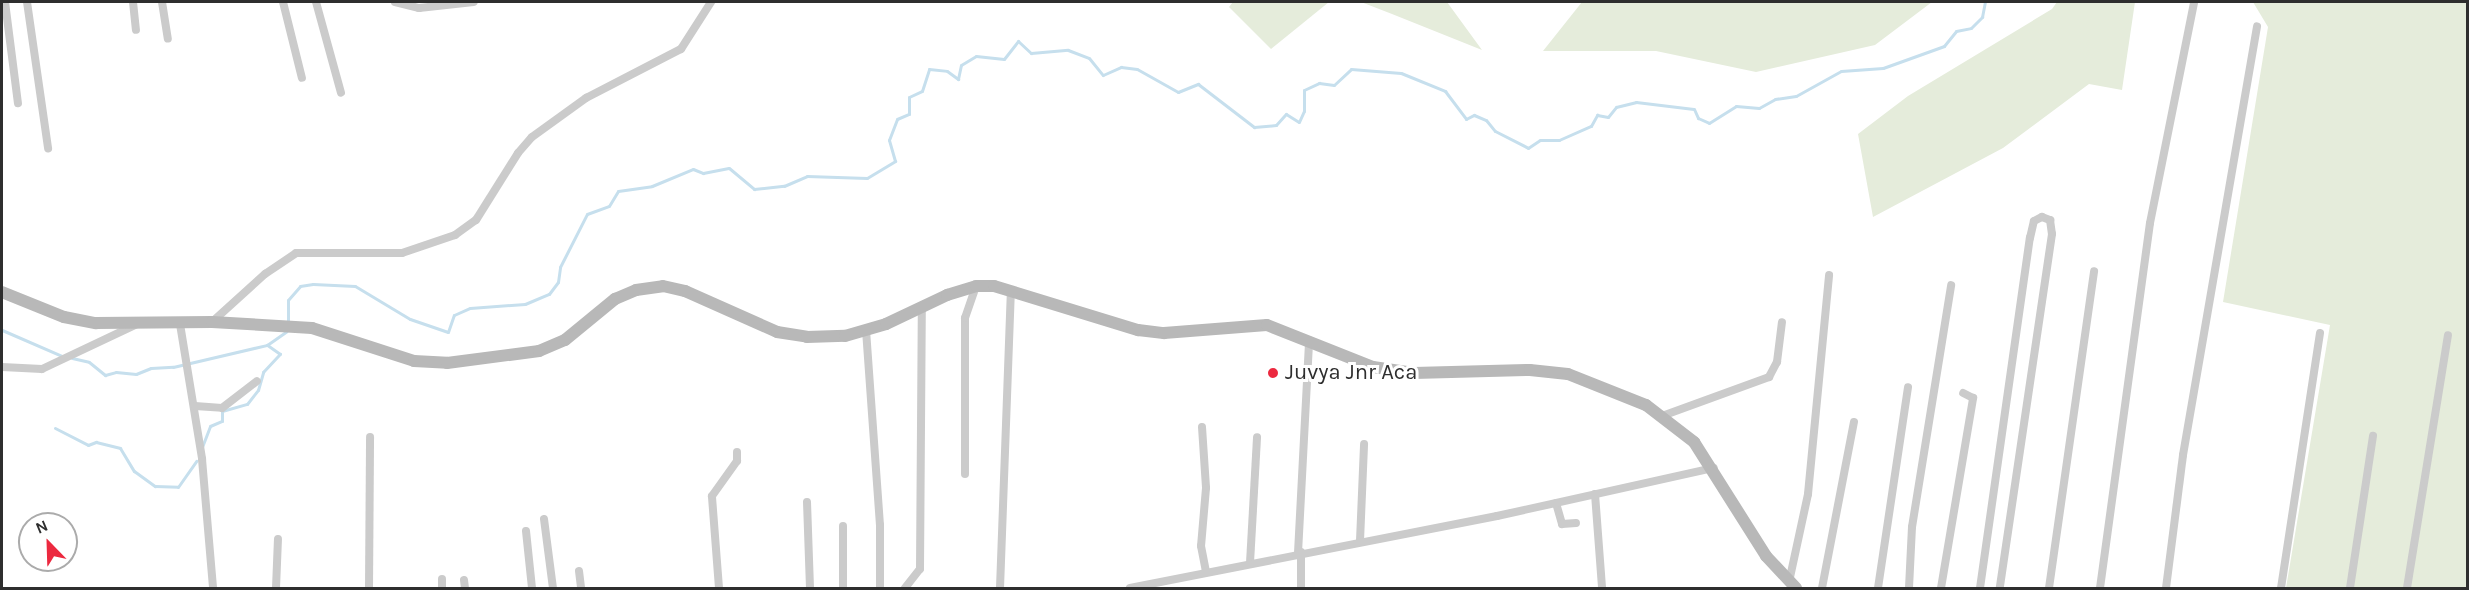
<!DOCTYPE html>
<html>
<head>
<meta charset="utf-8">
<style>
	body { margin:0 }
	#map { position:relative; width:2469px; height:590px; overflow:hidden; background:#fff; font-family:Karla,sans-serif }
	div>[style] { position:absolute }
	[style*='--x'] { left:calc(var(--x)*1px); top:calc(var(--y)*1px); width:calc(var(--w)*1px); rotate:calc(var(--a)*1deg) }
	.green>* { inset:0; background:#e5ecdb }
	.stream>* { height:3px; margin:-1.5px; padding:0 1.5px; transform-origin:1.5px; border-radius:1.5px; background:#c6dfed }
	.minor>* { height:8px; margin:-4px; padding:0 4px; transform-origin:4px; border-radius:4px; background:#cbcbcb }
	.secondary>* { height:12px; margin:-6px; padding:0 6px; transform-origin:6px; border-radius:6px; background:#b8b8b8 }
	.dots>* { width:16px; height:16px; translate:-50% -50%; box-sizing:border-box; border:3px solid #fff; border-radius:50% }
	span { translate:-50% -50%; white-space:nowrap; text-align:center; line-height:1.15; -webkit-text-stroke:6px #fff; paint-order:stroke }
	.poi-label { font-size:22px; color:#2e2e2e }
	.left { translate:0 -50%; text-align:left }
	.frame { position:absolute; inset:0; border:3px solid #2e2e2e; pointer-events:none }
	.north { position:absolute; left:18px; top:512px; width:60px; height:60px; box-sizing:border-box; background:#fff; border:2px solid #ababab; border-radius:50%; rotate:337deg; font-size:16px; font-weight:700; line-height:24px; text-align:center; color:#2e2e2e }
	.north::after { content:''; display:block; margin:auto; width:21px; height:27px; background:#ec293f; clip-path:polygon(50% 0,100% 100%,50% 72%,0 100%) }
</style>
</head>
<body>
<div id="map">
	<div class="green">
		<i style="clip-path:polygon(1233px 2px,1329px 2px,1271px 49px,1229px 7px)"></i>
		<i style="clip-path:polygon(1361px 2px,1447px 2px,1482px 50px,1392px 14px)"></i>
		<i style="clip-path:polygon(1582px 2px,1932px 2px,1875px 45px,1756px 72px,1656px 51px,1543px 51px)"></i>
		<i style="clip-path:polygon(2057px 2px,2135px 2px,2122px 90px,2089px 84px,2003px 148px,1873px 217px,1858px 134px,1908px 96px,2052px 9px)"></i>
		<i style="clip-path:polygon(2253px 2px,2467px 2px,2467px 588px,2286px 588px,2330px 325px,2223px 302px,2268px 27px)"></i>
	</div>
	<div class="stream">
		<i style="--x:288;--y:322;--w:22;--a:-90"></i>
		<i style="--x:288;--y:300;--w:18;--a:-49"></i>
		<i style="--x:300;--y:286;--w:13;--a:-9"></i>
		<i style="--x:313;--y:284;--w:42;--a:2.7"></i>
		<i style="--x:355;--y:286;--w:64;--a:31"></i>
		<i style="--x:410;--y:319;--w:40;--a:18.9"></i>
		<i style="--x:448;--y:332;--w:18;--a:-71"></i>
		<i style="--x:454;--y:315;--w:17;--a:-24"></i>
		<i style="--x:470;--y:308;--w:55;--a:-4.2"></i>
		<i style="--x:525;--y:304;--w:26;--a:-23"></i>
		<i style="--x:549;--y:294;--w:15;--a:-53"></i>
		<i style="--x:558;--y:282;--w:15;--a:-82"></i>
		<i style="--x:560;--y:267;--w:59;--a:-63"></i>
		<i style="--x:587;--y:214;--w:23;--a:-20"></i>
		<i style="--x:609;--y:206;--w:17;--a:-59"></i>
		<i style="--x:618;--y:191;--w:34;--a:-8"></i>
		<i style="--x:652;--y:186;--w:44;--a:-22.5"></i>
		<i style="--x:693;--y:169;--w:11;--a:22"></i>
		<i style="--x:703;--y:173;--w:26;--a:-11"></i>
		<i style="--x:729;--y:168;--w:33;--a:40"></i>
		<i style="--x:754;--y:189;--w:30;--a:-6"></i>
		<i style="--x:784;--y:186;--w:25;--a:-23"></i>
		<i style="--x:807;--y:176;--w:60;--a:1.9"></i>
		<i style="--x:867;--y:178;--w:33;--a:-31"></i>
		<i style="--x:895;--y:161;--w:22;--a:-106"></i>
		<i style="--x:889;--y:140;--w:22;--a:-69"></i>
		<i style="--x:897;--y:119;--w:13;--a:-23"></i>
		<i style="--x:909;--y:114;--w:17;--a:-90"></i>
		<i style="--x:909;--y:97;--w:14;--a:-25"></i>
		<i style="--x:922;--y:91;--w:23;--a:-72"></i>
		<i style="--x:929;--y:69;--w:18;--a:6"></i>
		<i style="--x:947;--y:71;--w:14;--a:36"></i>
		<i style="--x:958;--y:79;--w:14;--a:-78"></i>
		<i style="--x:961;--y:65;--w:17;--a:-31"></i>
		<i style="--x:976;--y:56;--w:28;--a:6"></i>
		<i style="--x:1004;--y:59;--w:23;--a:-52"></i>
		<i style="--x:1018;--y:41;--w:18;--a:43"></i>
		<i style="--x:1031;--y:53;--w:37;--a:-5"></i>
		<i style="--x:1068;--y:50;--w:22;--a:21"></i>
		<i style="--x:1089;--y:58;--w:22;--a:51"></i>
		<i style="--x:1103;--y:75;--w:20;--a:-24"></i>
		<i style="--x:1121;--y:67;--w:16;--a:7"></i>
		<i style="--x:1137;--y:69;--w:47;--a:29.3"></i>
		<i style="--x:1178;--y:92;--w:22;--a:-22"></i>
		<i style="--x:1198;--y:84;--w:71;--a:37.5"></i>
		<i style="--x:1254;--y:127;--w:22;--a:-5"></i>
		<i style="--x:1276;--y:125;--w:15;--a:-48"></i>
		<i style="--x:1286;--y:114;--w:15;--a:32"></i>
		<i style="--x:1299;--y:122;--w:12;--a:-66"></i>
		<i style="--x:1304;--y:111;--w:21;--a:-90"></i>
		<i style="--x:1304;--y:90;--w:17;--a:-25"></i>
		<i style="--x:1319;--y:83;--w:15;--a:8"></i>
		<i style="--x:1334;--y:85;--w:23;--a:-43"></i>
		<i style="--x:1351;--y:69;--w:50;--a:4.6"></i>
		<i style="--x:1401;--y:73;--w:48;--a:22.2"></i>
		<i style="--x:1445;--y:91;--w:35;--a:53"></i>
		<i style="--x:1466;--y:119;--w:9;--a:-27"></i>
		<i style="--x:1474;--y:115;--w:13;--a:23"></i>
		<i style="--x:1486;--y:120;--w:14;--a:51"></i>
		<i style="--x:1495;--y:131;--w:37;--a:27"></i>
		<i style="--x:1528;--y:148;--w:14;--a:-34"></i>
		<i style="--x:1540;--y:140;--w:19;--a:0"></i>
		<i style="--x:1559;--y:140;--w:35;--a:-24"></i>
		<i style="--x:1591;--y:126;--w:13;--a:-61"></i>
		<i style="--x:1597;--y:115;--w:11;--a:10"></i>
		<i style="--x:1608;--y:117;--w:13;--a:-51"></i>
		<i style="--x:1616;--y:107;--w:21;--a:-14"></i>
		<i style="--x:1636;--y:102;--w:58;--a:6.9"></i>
		<i style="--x:1694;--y:109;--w:10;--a:66"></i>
		<i style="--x:1698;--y:118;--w:12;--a:24"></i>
		<i style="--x:1709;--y:123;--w:32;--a:-32"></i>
		<i style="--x:1736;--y:106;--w:23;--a:5"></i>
		<i style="--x:1759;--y:108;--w:18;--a:-29"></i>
		<i style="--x:1775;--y:99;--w:21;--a:-8"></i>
		<i style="--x:1796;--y:96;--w:51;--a:-29.1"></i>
		<i style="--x:1841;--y:71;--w:42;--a:-4.1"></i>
		<i style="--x:1883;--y:68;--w:65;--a:-19.8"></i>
		<i style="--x:1944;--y:46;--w:19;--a:-51"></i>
		<i style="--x:1956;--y:31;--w:15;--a:-11"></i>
		<i style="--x:1971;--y:28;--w:16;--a:-45"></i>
		<i style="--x:1982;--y:17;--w:15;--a:-79"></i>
		<i style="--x:2;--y:330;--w:65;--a:23.4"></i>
		<i style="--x:72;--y:358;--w:17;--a:13"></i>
		<i style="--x:89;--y:362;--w:21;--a:39"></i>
		<i style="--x:105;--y:375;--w:11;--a:-15"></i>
		<i style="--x:116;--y:372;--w:20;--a:6"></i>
		<i style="--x:136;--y:374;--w:16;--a:-22"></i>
		<i style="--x:151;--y:368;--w:22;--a:-3"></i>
		<i style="--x:173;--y:367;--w:97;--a:-13.2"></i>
		<i style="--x:55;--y:428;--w:37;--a:27"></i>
		<i style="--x:88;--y:445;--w:9;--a:-21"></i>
		<i style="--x:96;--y:442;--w:25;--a:14"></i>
		<i style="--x:120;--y:448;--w:27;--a:59"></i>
		<i style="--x:134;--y:471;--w:26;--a:36"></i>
		<i style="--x:155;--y:486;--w:23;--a:2"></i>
		<i style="--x:178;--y:487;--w:32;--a:-55"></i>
		<i style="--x:202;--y:447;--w:22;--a:-69"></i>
		<i style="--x:210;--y:426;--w:13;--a:-23"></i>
		<i style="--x:222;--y:421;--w:10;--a:-90"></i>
		<i style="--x:222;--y:411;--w:26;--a:-16"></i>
		<i style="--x:247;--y:404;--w:18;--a:-52"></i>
		<i style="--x:258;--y:390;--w:19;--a:-74"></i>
		<i style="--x:263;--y:372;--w:25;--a:-47"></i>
		<i style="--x:280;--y:354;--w:16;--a:-145"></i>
		<i style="--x:267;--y:345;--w:24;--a:-35"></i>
	</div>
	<div class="minor">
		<i style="--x:5;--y:2;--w:102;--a:82.7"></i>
		<i style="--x:27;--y:2;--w:148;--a:81.8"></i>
		<i style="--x:133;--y:2;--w:28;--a:84"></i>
		<i style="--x:162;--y:2;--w:37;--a:81"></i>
		<i style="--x:283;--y:2;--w:78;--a:76"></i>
		<i style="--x:316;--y:2;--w:94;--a:74.6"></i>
		<i style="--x:395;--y:2;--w:25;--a:14"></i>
		<i style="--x:419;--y:8;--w:55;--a:-6.2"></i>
		<i style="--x:212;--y:322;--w:72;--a:-42.2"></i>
		<i style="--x:265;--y:274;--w:37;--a:-34"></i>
		<i style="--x:296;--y:253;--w:106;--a:0"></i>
		<i style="--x:402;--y:253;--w:56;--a:-18.8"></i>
		<i style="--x:455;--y:235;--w:26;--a:-36"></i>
		<i style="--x:476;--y:220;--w:79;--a:-57.9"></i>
		<i style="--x:518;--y:153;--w:21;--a:-49"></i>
		<i style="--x:532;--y:137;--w:67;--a:-35.8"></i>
		<i style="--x:586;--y:98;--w:107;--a:-27.3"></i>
		<i style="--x:681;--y:49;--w:56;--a:-57.4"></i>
		<i style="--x:180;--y:324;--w:137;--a:80.7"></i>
		<i style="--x:202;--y:459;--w:129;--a:85.1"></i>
		<i style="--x:866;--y:330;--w:196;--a:85.9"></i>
		<i style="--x:880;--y:525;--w:63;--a:90"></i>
		<i style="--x:2;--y:367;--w:40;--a:2.9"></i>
		<i style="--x:42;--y:369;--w:105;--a:-25.3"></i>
		<i style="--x:195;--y:406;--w:27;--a:4"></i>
		<i style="--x:222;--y:408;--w:44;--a:-37.6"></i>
		<i style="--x:1662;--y:416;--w:114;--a:-20"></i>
		<i style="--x:1769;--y:377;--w:17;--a:-62"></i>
		<i style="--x:1777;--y:362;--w:40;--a:-82.9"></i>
		<i style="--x:1202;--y:427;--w:61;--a:86.2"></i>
		<i style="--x:1206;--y:488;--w:58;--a:94.9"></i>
		<i style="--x:1201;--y:546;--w:26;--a:79"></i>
		<i style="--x:965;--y:474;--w:156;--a:-90"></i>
		<i style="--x:965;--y:318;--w:34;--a:-71"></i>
		<i style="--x:1595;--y:494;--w:94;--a:85.7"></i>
		<i style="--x:807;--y:502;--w:86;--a:88"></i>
		<i style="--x:1556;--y:503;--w:22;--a:74"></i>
		<i style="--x:1562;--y:524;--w:14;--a:-4"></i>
		<i style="--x:544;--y:519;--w:70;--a:82.6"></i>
		<i style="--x:843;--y:526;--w:62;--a:90"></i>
		<i style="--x:526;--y:531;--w:57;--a:84"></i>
		<i style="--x:1360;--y:541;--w:97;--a:-87.6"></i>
		<i style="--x:1298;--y:553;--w:213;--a:-87"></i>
		<i style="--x:1250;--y:563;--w:126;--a:-86.8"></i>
		<i style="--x:579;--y:571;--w:17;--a:83"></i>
		<i style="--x:442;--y:579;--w:9;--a:90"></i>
		<i style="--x:464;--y:580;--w:8;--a:83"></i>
		<i style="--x:1789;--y:582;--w:90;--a:-77.8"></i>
		<i style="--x:1808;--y:494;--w:220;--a:-84.5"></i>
		<i style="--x:276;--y:588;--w:49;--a:-87.7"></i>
		<i style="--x:369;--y:588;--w:151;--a:-89.6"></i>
		<i style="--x:719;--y:588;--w:92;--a:-94.4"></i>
		<i style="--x:712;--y:496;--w:43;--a:-54.5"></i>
		<i style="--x:737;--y:461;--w:9;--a:-90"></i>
		<i style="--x:905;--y:588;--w:24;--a:-52"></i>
		<i style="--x:920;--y:569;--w:262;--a:-89.6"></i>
		<i style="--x:1000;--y:588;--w:298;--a:-87.9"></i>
		<i style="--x:1130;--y:588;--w:374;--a:-11.1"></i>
		<i style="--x:1497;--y:516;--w:222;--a:-12.5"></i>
		<i style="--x:1301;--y:588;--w:36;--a:-90"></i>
		<i style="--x:1822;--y:588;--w:169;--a:-79.1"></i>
		<i style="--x:1878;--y:588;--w:203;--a:-81.5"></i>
		<i style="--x:1909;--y:588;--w:61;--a:-87.2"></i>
		<i style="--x:1912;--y:527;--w:245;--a:-80.8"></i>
		<i style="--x:1941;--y:588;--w:193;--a:-80.4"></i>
		<i style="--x:1973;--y:398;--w:11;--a:-153"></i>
		<i style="--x:1980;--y:588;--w:354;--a:-81.9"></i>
		<i style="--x:2030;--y:238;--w:17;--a:-77"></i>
		<i style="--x:2034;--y:221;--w:9;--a:-27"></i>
		<i style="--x:2042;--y:217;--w:9;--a:21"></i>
		<i style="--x:2050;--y:220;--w:14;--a:82"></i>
		<i style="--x:2052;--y:234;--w:358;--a:98.4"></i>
		<i style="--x:2049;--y:588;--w:320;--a:-81.9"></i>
		<i style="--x:2100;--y:588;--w:368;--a:-82.2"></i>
		<i style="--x:2150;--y:223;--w:225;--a:-78.7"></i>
		<i style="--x:2166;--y:588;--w:134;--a:-82.7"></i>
		<i style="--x:2183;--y:455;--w:435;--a:-80.2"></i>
		<i style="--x:2281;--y:588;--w:258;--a:-81.3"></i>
		<i style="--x:2350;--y:588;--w:154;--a:-81.4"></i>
		<i style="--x:2407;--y:588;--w:256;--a:-80.8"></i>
	</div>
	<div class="secondary">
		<i style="--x:2;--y:292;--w:67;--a:22"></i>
		<i style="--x:64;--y:317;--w:33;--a:11"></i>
		<i style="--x:96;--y:323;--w:116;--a:-0.5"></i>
		<i style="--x:212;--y:322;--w:100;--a:3.4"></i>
		<i style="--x:312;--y:328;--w:107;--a:17.9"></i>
		<i style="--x:414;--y:361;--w:33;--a:3"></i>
		<i style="--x:447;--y:363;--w:93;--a:-7.4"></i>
		<i style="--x:539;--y:351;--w:28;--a:-23"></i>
		<i style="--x:565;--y:340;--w:65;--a:-39.4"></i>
		<i style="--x:615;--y:299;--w:23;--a:-23"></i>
		<i style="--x:636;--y:290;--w:27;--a:-8"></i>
		<i style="--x:663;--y:286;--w:23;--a:13"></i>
		<i style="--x:685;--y:291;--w:101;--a:24"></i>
		<i style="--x:777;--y:332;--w:30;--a:9"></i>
		<i style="--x:807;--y:337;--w:38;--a:-2"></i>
		<i style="--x:845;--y:336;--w:43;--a:-16.3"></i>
		<i style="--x:886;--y:324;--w:68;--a:-25.4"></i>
		<i style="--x:947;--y:295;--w:30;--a:-17"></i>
		<i style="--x:976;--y:286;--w:18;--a:0"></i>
		<i style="--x:994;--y:286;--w:151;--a:17"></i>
		<i style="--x:1138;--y:330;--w:26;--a:7"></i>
		<i style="--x:1164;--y:333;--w:103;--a:-4.4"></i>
		<i style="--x:1267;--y:325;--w:114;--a:21.6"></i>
		<i style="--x:1373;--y:367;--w:41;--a:8.3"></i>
		<i style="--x:1414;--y:373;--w:116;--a:-1.5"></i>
		<i style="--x:1530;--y:370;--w:38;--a:6"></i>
		<i style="--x:1568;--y:374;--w:84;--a:21.7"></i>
		<i style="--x:1646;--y:405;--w:61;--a:37.6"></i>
		<i style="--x:1694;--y:442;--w:135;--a:57.7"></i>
		<i style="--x:1766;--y:556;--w:44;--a:46.8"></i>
	</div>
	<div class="dots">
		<i style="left:1273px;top:373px;background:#ec293f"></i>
	</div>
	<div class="poi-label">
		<span class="left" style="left:1285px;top:373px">Juvya Jnr Aca</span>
	</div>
	<div class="frame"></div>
	<div class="north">N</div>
</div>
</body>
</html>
